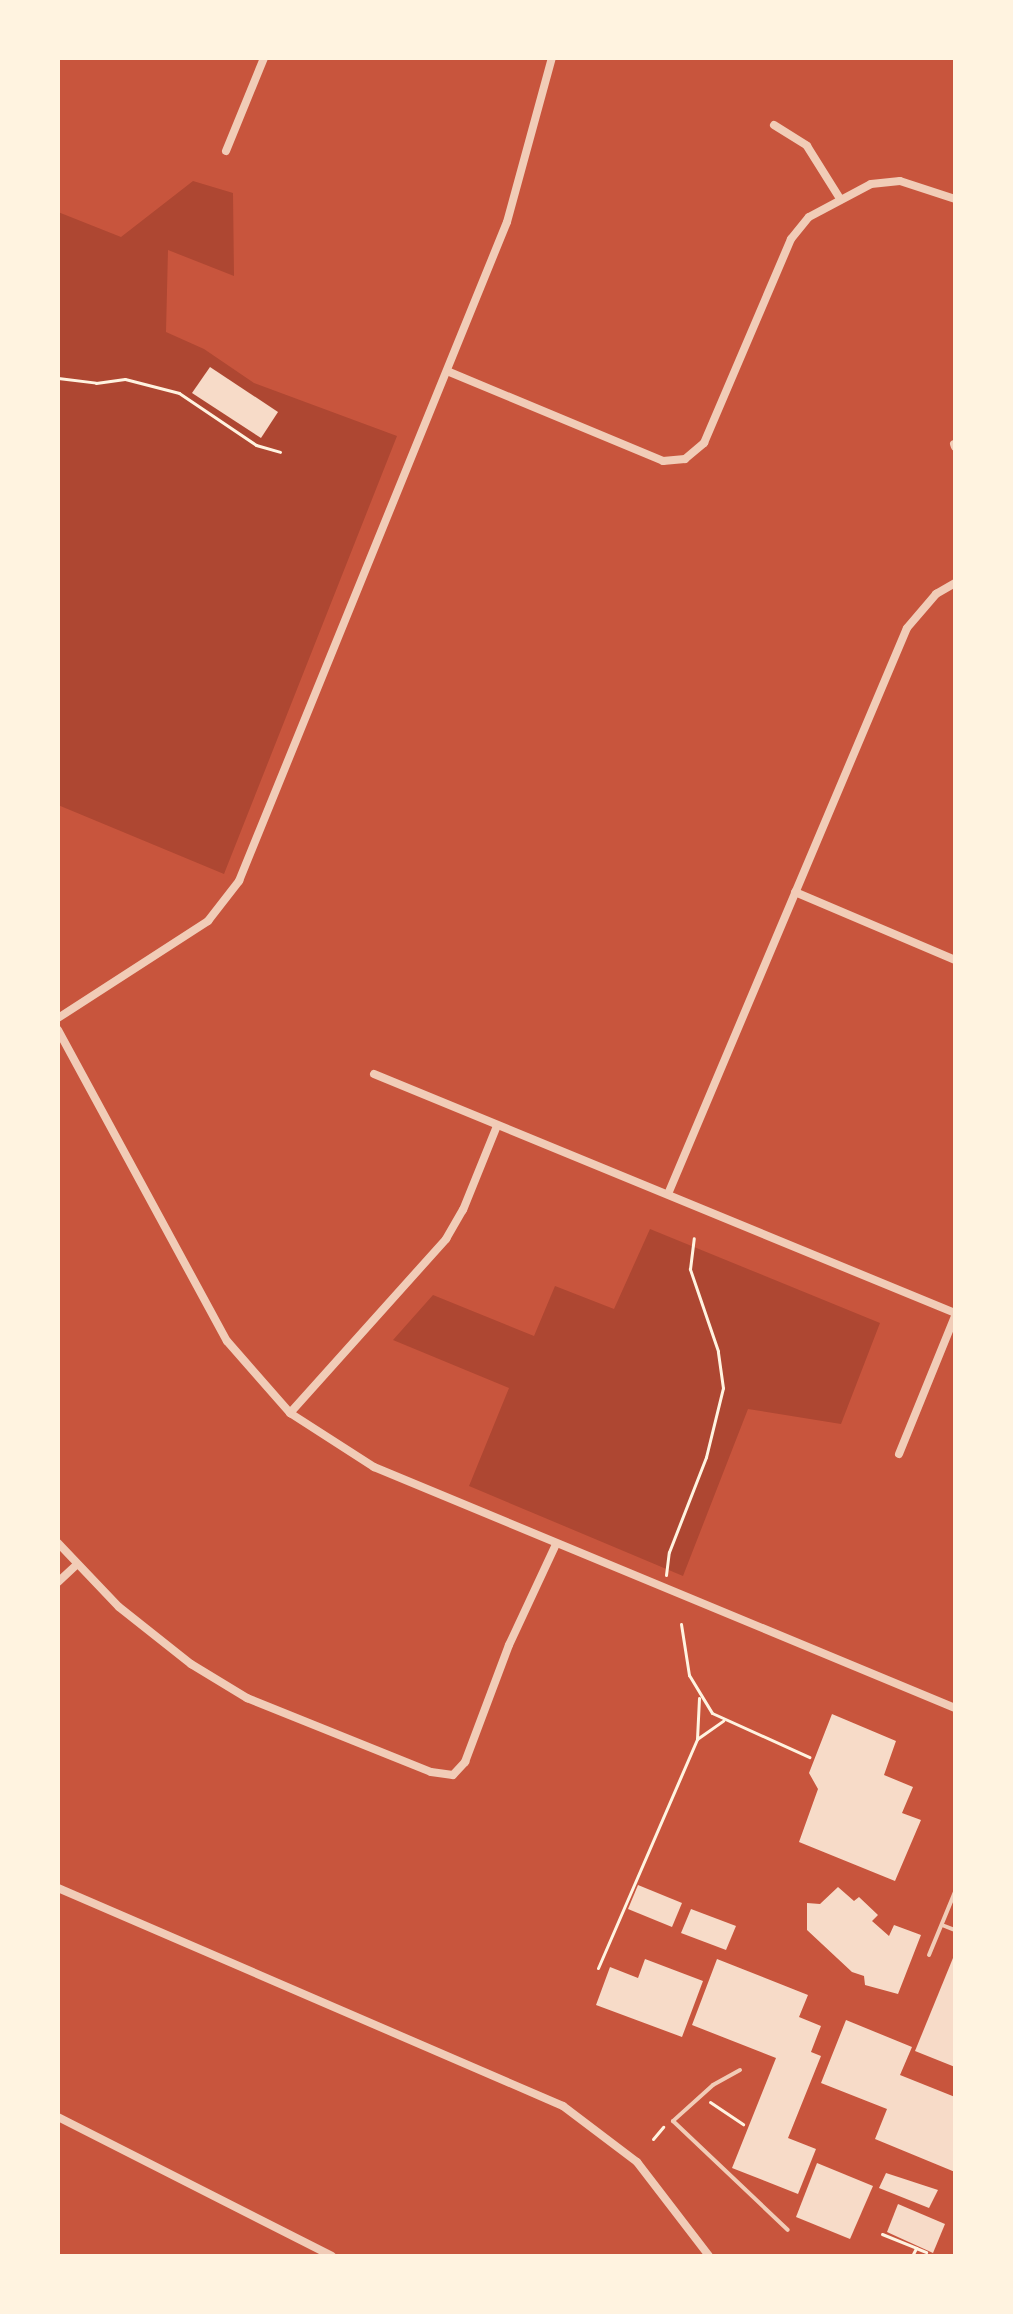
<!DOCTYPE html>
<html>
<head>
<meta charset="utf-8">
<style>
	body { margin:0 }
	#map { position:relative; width:1013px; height:2314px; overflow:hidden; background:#c8553d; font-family:Roboto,sans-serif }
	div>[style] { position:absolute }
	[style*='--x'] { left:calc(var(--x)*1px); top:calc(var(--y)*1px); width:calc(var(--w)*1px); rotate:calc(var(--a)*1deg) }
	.green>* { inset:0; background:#ae4732 }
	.building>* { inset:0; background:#f7dbc8 }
	.path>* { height:3px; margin:-1.5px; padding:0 1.5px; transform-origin:1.5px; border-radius:1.5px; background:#fff3e0 }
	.service>* { height:4px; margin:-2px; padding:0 2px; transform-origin:2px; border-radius:2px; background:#f1ccb7 }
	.minor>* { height:8px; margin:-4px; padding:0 4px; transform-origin:4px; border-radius:4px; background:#f1ccb7 }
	span { translate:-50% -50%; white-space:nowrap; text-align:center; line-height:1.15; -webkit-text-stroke:6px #fff3e0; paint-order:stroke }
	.frame { position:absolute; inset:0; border:60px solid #fff3e0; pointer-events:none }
</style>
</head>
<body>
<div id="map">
	<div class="green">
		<i style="clip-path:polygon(193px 181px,233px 193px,234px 276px,168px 250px,166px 332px,204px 349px,254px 383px,397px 436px,224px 874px,58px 805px,58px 212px,121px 237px)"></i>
		<i style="clip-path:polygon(650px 1229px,880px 1323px,841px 1424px,748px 1409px,683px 1576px,469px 1486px,509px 1388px,393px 1340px,433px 1295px,534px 1336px,555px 1286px,614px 1309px)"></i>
	</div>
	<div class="building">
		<i style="clip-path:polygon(210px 367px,278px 412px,261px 438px,192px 393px)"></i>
		<i style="clip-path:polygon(832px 1714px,896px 1741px,884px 1775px,913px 1787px,902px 1813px,921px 1820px,895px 1881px,799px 1842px,818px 1789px,809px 1773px)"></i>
		<i style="clip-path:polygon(638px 1885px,682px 1903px,672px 1927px,628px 1909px)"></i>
		<i style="clip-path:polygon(838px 1887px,854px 1901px,859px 1897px,878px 1915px,872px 1921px,889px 1936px,894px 1925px,921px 1935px,898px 1994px,865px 1985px,864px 1976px,852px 1972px,807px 1930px,807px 1903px,820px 1904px)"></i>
		<i style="clip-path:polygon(691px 1909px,736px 1926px,726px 1950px,681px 1933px)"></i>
		<i style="clip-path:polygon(953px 1958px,955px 1959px,955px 2067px,915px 2051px)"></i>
		<i style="clip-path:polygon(645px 1959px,703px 1981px,682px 2037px,596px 2005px,610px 1967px,638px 1978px)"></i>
		<i style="clip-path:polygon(717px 1959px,808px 1995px,799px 2017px,821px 2026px,811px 2052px,821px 2056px,788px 2138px,816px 2149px,798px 2194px,732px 2168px,776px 2058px,692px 2025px)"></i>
		<i style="clip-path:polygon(846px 2020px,912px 2047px,900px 2075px,955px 2097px,955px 2172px,875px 2139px,887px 2109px,821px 2083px)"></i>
		<i style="clip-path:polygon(817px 2163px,873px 2186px,850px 2239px,796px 2217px)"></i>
		<i style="clip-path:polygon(886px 2173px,938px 2190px,929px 2208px,879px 2188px)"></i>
		<i style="clip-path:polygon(898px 2204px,945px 2224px,933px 2253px,887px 2232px)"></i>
	</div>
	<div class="path">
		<i style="--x:58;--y:378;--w:38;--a:7"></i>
		<i style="--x:96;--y:383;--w:29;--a:-8"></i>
		<i style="--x:125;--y:379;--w:56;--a:14.5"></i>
		<i style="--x:179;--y:393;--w:93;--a:34"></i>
		<i style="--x:256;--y:445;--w:25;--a:16"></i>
		<i style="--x:666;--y:1575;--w:23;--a:-83"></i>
		<i style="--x:669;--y:1552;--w:102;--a:-68.7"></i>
		<i style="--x:706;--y:1457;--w:71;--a:-76.2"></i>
		<i style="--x:723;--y:1388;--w:37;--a:-98"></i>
		<i style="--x:718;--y:1351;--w:87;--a:-108.9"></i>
		<i style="--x:690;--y:1269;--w:31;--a:-83"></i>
		<i style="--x:681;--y:1624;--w:52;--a:81.1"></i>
		<i style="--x:689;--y:1675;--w:44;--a:58.8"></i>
		<i style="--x:712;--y:1713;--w:107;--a:24.4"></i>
		<i style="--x:697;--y:1739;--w:32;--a:-35"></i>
		<i style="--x:598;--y:1968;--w:249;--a:-66.6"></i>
		<i style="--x:697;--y:1739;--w:41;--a:-87.2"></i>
		<i style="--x:710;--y:2102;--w:40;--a:34"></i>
		<i style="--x:653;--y:2139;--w:16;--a:-50"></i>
		<i style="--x:882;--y:2234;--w:37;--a:22"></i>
		<i style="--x:912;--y:2256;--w:9;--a:-63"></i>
		<i style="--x:916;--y:2248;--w:11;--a:22"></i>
	</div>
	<div class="service">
		<i style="--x:942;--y:1925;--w:14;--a:21"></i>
		<i style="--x:929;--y:1955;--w:68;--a:-67.6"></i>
		<i style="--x:740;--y:2070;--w:31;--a:151"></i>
		<i style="--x:713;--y:2085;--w:54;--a:138"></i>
		<i style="--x:673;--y:2121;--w:158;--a:43.5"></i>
	</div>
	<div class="minor">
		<i style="--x:774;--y:125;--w:39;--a:32"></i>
		<i style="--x:807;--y:146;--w:60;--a:57.9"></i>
		<i style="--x:226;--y:151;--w:100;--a:-67.8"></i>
		<i style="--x:447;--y:371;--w:234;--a:22.6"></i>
		<i style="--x:663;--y:461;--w:22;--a:-5"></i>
		<i style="--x:685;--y:459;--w:25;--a:-40"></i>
		<i style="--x:704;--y:443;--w:222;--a:-66.9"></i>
		<i style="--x:791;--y:239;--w:28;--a:-51"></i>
		<i style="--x:809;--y:217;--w:70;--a:-28"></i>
		<i style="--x:871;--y:184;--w:29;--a:-6"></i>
		<i style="--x:900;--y:181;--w:58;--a:18.1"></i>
		<i style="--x:954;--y:444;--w:3;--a:72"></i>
		<i style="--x:795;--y:892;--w:174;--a:23"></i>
		<i style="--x:58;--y:1018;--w:179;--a:-32.9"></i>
		<i style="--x:208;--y:921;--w:51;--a:-52.2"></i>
		<i style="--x:239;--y:881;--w:711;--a:-67.87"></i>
		<i style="--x:507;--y:222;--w:170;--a:-74.7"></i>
		<i style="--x:58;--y:1030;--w:354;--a:61.5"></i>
		<i style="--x:227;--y:1341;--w:96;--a:48.8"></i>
		<i style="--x:290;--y:1413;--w:100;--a:32.7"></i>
		<i style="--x:374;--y:1467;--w:629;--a:22.53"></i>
		<i style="--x:374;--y:1074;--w:628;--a:22.36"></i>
		<i style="--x:668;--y:1194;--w:614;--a:-67.11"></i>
		<i style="--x:907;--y:628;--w:45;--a:-49.5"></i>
		<i style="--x:936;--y:594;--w:22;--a:-30"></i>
		<i style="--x:290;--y:1413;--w:234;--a:-48.1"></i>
		<i style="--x:446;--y:1239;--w:34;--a:-60"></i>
		<i style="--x:463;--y:1210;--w:91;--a:-68"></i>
		<i style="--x:899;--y:1454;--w:149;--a:-67.9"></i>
		<i style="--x:58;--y:1543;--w:88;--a:46.4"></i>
		<i style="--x:119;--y:1607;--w:92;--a:38.4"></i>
		<i style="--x:191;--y:1664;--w:66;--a:31.3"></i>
		<i style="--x:247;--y:1698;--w:198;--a:21.9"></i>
		<i style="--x:431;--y:1772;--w:22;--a:8"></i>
		<i style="--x:453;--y:1775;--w:18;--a:-47"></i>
		<i style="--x:465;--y:1762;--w:125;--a:-69.4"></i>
		<i style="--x:509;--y:1645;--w:111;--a:-65"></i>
		<i style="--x:58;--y:1582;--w:23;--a:-43"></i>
		<i style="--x:58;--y:1888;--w:550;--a:23.35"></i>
		<i style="--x:563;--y:2106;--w:93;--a:37.1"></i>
		<i style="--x:637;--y:2162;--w:118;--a:52.5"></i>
		<i style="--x:58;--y:2117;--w:307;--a:26.9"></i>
	</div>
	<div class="frame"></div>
</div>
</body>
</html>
